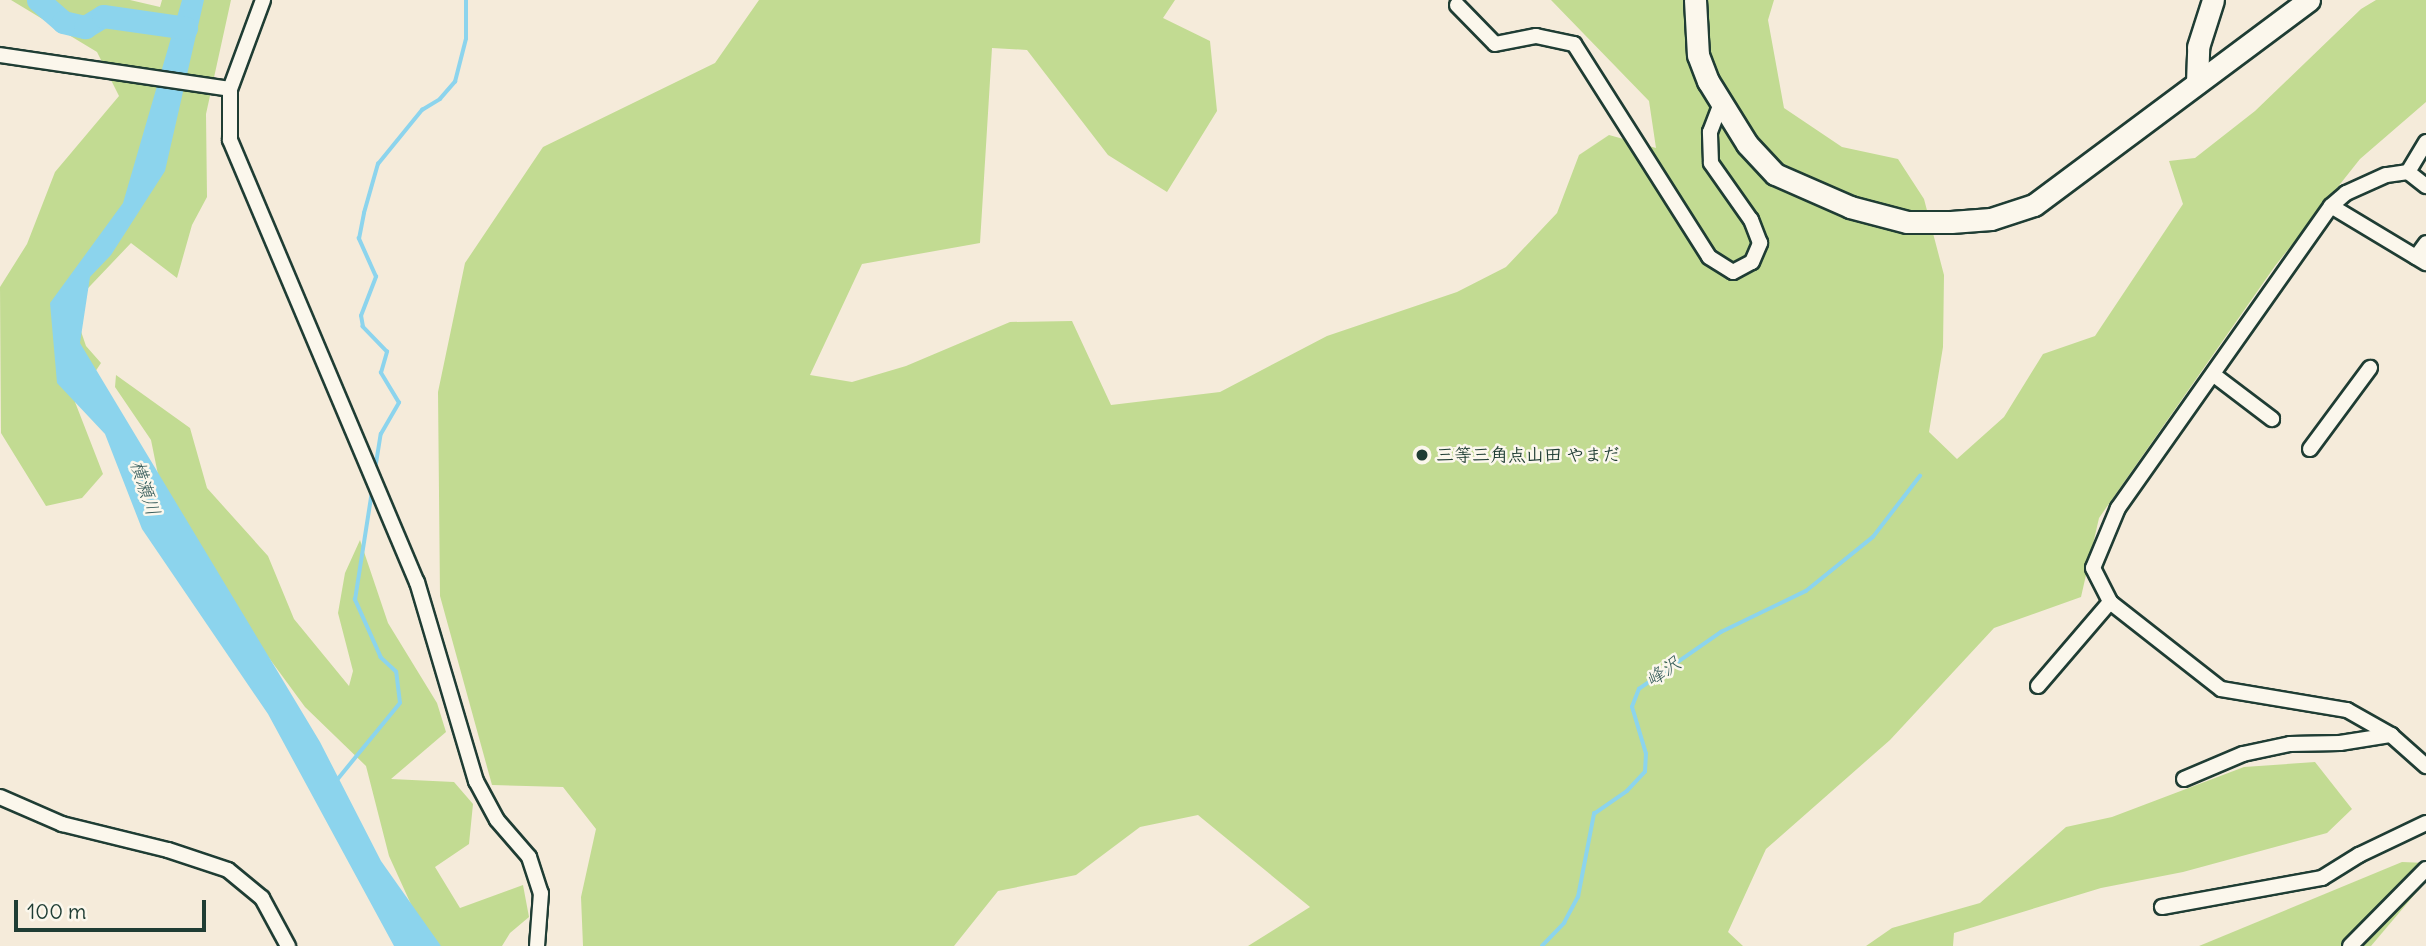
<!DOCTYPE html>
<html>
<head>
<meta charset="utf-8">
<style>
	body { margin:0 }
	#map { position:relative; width:2426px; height:946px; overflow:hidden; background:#f5ebda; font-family:Delius,"Klee One",sans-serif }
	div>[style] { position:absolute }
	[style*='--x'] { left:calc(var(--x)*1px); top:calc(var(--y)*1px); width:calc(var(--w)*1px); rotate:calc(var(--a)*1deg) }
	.green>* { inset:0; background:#c2db92 }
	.water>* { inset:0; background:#8cd4ed }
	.stream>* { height:3.5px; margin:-1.75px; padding:0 1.75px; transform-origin:1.75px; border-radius:1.75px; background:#8cd4ed }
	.river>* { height:23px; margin:-11.5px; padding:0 11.5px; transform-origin:11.5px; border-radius:11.5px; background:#8cd4ed }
	.roads { filter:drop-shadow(2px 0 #1f3d34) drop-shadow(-2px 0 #1f3d34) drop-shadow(0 2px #1f3d34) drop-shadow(0 -2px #1f3d34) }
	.street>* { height:14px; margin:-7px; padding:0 7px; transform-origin:7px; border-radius:7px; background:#fbf7ec }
	.secondary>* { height:21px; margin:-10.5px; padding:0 10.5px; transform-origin:10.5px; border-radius:10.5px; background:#fbf7ec }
	.dots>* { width:19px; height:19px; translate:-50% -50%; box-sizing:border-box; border:4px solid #fbf7ec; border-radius:50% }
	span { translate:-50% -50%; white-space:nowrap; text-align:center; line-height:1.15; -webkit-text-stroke:5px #fbf7ec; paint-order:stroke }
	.poi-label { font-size:18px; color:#1f3d34; font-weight:700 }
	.left { translate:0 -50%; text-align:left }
	.water-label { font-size:19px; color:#355b59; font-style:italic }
	.scale { position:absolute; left:14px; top:900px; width:192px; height:32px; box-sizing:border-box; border:4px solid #1f3d34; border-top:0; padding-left:9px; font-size:21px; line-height:24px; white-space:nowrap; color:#1f3d34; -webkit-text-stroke:5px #fbf7ec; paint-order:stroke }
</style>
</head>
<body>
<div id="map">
	<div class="green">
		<i style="clip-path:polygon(11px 0,130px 0,160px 7px,162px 0,231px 0,206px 114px,207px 197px,192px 225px,177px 278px,131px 243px,72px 305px,86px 346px,101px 363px,75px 402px,103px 474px,82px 498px,46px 506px,1px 433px,0 287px,27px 244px,55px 172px,119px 96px,97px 52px)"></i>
		<i style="clip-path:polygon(759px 0,1175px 0,1163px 18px,1210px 41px,1217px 111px,1167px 192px,1108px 155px,1027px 50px,992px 48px,980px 243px,862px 264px,810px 375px,852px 382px,906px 366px,1010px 322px,1072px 321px,1111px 405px,1220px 392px,1327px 336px,1457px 292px,1506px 267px,1557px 213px,1579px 155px,1609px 135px,1656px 148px,1649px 101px,1551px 0,1774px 0,1768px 20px,1784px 108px,1842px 147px,1898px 159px,1924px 199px,1944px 275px,1943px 347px,1929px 432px,1957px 459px,2004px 417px,2043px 354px,2095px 336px,2183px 204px,2169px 161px,2195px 158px,2255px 111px,2361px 9px,2376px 0,2426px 0,2426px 102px,2360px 159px,2275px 266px,2099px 518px,2081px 597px,1994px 628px,1890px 740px,1766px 849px,1728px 932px,1743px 946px,1248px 946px,1310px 907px,1198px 815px,1140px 827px,1076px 875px,998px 891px,954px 946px,583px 946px,581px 897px,596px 829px,563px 787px,492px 785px,440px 596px,438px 392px,465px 263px,543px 147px,715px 63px)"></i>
		<i style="clip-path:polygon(116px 375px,190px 428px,207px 488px,268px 556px,294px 619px,349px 686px,353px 671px,338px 613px,345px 573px,360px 540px,388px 623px,437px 703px,446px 732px,391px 779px,454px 782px,473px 804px,469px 844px,435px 867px,460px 908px,523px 885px,529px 917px,510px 933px,502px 946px,430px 946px,389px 856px,366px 766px,305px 707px,167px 519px,151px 440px,115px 387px)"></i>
		<i style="clip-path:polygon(2315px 762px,2352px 809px,2327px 833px,2183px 872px,2101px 888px,1954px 933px,1953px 946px,1866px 946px,1892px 928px,1980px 903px,2066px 827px,2112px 817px,2244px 767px)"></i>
		<i style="clip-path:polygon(2402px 862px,2426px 863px,2426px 881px,2371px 946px,2199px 946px)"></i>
	</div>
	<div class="water">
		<i style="clip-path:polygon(182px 0,204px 0,165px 171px,111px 255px,90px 277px,80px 343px,320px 742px,381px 861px,441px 946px,394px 946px,268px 714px,142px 529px,105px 434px,57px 383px,50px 303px,123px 203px)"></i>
	</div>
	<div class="stream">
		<i style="--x:375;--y:470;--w:36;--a:-81"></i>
		<i style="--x:381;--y:434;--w:36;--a:-60"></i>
		<i style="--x:399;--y:403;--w:35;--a:-121"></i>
		<i style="--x:381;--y:373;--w:22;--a:-74"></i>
		<i style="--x:387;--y:352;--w:35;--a:-134"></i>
		<i style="--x:363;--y:327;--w:11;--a:-100"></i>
		<i style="--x:361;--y:316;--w:42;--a:-69"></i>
		<i style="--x:376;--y:277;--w:42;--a:-114.1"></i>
		<i style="--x:359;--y:239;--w:26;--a:-79"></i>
		<i style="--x:364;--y:213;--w:51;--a:-74.1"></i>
		<i style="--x:378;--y:164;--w:70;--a:-50.8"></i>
		<i style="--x:422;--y:110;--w:21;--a:-31"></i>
		<i style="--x:440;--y:99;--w:23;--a:-49"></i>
		<i style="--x:455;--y:82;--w:44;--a:-75.7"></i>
		<i style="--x:466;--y:39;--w:39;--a:-90"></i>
		<i style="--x:337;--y:780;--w:99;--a:-50.7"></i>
		<i style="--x:400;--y:703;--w:31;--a:-97"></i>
		<i style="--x:396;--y:672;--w:21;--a:-137"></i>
		<i style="--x:381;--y:658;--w:64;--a:-114.1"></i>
		<i style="--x:355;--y:600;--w:110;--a:-81.1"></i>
		<i style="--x:1542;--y:946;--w:32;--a:-46"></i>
		<i style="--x:1564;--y:923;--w:30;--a:-62"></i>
		<i style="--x:1578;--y:897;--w:85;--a:-79.1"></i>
		<i style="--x:1594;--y:814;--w:40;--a:-34.9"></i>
		<i style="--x:1627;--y:791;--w:26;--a:-47"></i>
		<i style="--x:1645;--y:772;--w:18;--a:-87"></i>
		<i style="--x:1646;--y:754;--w:49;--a:-106.6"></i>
		<i style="--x:1632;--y:707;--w:19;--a:-69"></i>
		<i style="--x:1639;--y:689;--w:100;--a:-34.8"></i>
		<i style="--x:1721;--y:632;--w:94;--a:-25.8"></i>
		<i style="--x:1806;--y:591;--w:86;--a:-38.9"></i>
		<i style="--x:1873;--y:537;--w:77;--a:-52.4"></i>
	</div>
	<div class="river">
		<i style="--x:38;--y:0;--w:33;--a:41"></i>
		<i style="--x:63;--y:22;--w:23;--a:13"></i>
		<i style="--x:85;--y:27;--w:21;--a:-31"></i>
		<i style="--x:103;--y:16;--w:84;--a:8.2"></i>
	</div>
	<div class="roads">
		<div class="street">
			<i style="--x:263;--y:0;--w:95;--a:110.3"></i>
			<i style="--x:230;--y:89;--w:51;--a:90"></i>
			<i style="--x:230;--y:140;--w:480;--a:67.1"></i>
			<i style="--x:417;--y:582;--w:208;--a:73.5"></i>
			<i style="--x:476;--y:781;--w:44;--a:61.7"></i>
			<i style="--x:497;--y:820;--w:49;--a:49.1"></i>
			<i style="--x:529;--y:857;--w:38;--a:72"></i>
			<i style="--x:541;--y:893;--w:53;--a:94.3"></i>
			<i style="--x:1457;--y:5;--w:54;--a:45.7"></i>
			<i style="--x:1495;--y:44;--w:42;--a:-11"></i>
			<i style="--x:1536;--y:36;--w:39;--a:12"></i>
			<i style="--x:1574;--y:44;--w:252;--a:57.6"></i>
			<i style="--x:1709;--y:257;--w:28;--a:32"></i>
			<i style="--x:1733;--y:272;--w:21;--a:-28"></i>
			<i style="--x:1752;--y:262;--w:21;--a:-67"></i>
			<i style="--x:1760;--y:243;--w:25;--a:-111"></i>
			<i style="--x:1751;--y:220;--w:70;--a:-125.1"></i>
			<i style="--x:1711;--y:163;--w:31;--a:-92"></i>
			<i style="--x:1710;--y:132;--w:30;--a:-69"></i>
			<i style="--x:0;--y:55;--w:232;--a:8.4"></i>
			<i style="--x:2426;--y:142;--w:35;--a:121"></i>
			<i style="--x:2408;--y:172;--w:22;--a:172"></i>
			<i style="--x:2386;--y:175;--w:44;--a:155.8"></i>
			<i style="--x:2346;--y:193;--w:20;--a:139"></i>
			<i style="--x:2331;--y:206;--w:370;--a:125.2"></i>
			<i style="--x:2118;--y:508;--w:65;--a:112.6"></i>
			<i style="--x:2093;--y:568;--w:38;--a:63"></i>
			<i style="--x:2110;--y:602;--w:141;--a:38.1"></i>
			<i style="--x:2221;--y:689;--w:128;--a:9.5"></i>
			<i style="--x:2347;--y:710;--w:51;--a:29.6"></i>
			<i style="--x:2391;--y:735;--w:47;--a:41.5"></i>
			<i style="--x:2408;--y:172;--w:23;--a:38"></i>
			<i style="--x:2331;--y:206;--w:111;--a:31"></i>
			<i style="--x:2416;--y:257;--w:17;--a:-54"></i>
			<i style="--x:2214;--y:375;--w:73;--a:37.2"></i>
			<i style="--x:2310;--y:449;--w:101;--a:-53.5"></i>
			<i style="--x:2038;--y:686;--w:111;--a:-49.4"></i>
			<i style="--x:2184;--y:779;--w:64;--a:-23"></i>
			<i style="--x:2243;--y:754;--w:48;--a:-12"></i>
			<i style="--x:2290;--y:744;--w:50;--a:-1.1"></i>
			<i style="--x:2340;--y:743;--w:52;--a:-8.9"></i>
			<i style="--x:0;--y:797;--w:68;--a:23.5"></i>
			<i style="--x:62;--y:824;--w:109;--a:13.8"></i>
			<i style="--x:168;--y:850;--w:63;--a:18.4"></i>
			<i style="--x:228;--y:870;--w:44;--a:39.5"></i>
			<i style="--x:262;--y:898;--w:55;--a:61.6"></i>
			<i style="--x:2162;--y:907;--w:163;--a:-10.3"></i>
			<i style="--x:2322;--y:878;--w:44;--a:-31.9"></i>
			<i style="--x:2359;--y:855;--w:74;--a:-25.5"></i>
			<i style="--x:2350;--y:946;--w:108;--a:-45.4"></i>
		</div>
		<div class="secondary">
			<i style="--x:1695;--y:0;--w:55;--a:86.9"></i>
			<i style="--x:1698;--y:55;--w:28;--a:69"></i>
			<i style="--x:1708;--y:81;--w:74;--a:58.2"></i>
			<i style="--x:1747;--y:144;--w:41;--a:47"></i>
			<i style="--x:1775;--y:174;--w:82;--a:23.7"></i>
			<i style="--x:1850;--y:207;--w:59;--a:14.7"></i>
			<i style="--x:1907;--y:222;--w:44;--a:0"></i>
			<i style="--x:1951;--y:222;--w:40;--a:-4.3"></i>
			<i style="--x:1991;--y:219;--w:45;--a:-18"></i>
			<i style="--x:2034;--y:205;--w:343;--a:-36.7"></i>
			<i style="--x:2197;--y:83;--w:36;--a:-88"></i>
			<i style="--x:2198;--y:47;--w:49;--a:-72.3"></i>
		</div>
	</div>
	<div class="dots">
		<i style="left:1422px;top:455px;background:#1f3d34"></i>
	</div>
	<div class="poi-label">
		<span class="left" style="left:1436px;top:455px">三等三角点山田 やまだ</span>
	</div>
	<div class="water-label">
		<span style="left:145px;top:488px;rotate:72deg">横瀬川</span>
		<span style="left:1663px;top:672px;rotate:-35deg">峰沢</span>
	</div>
	<div class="scale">100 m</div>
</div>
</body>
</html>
